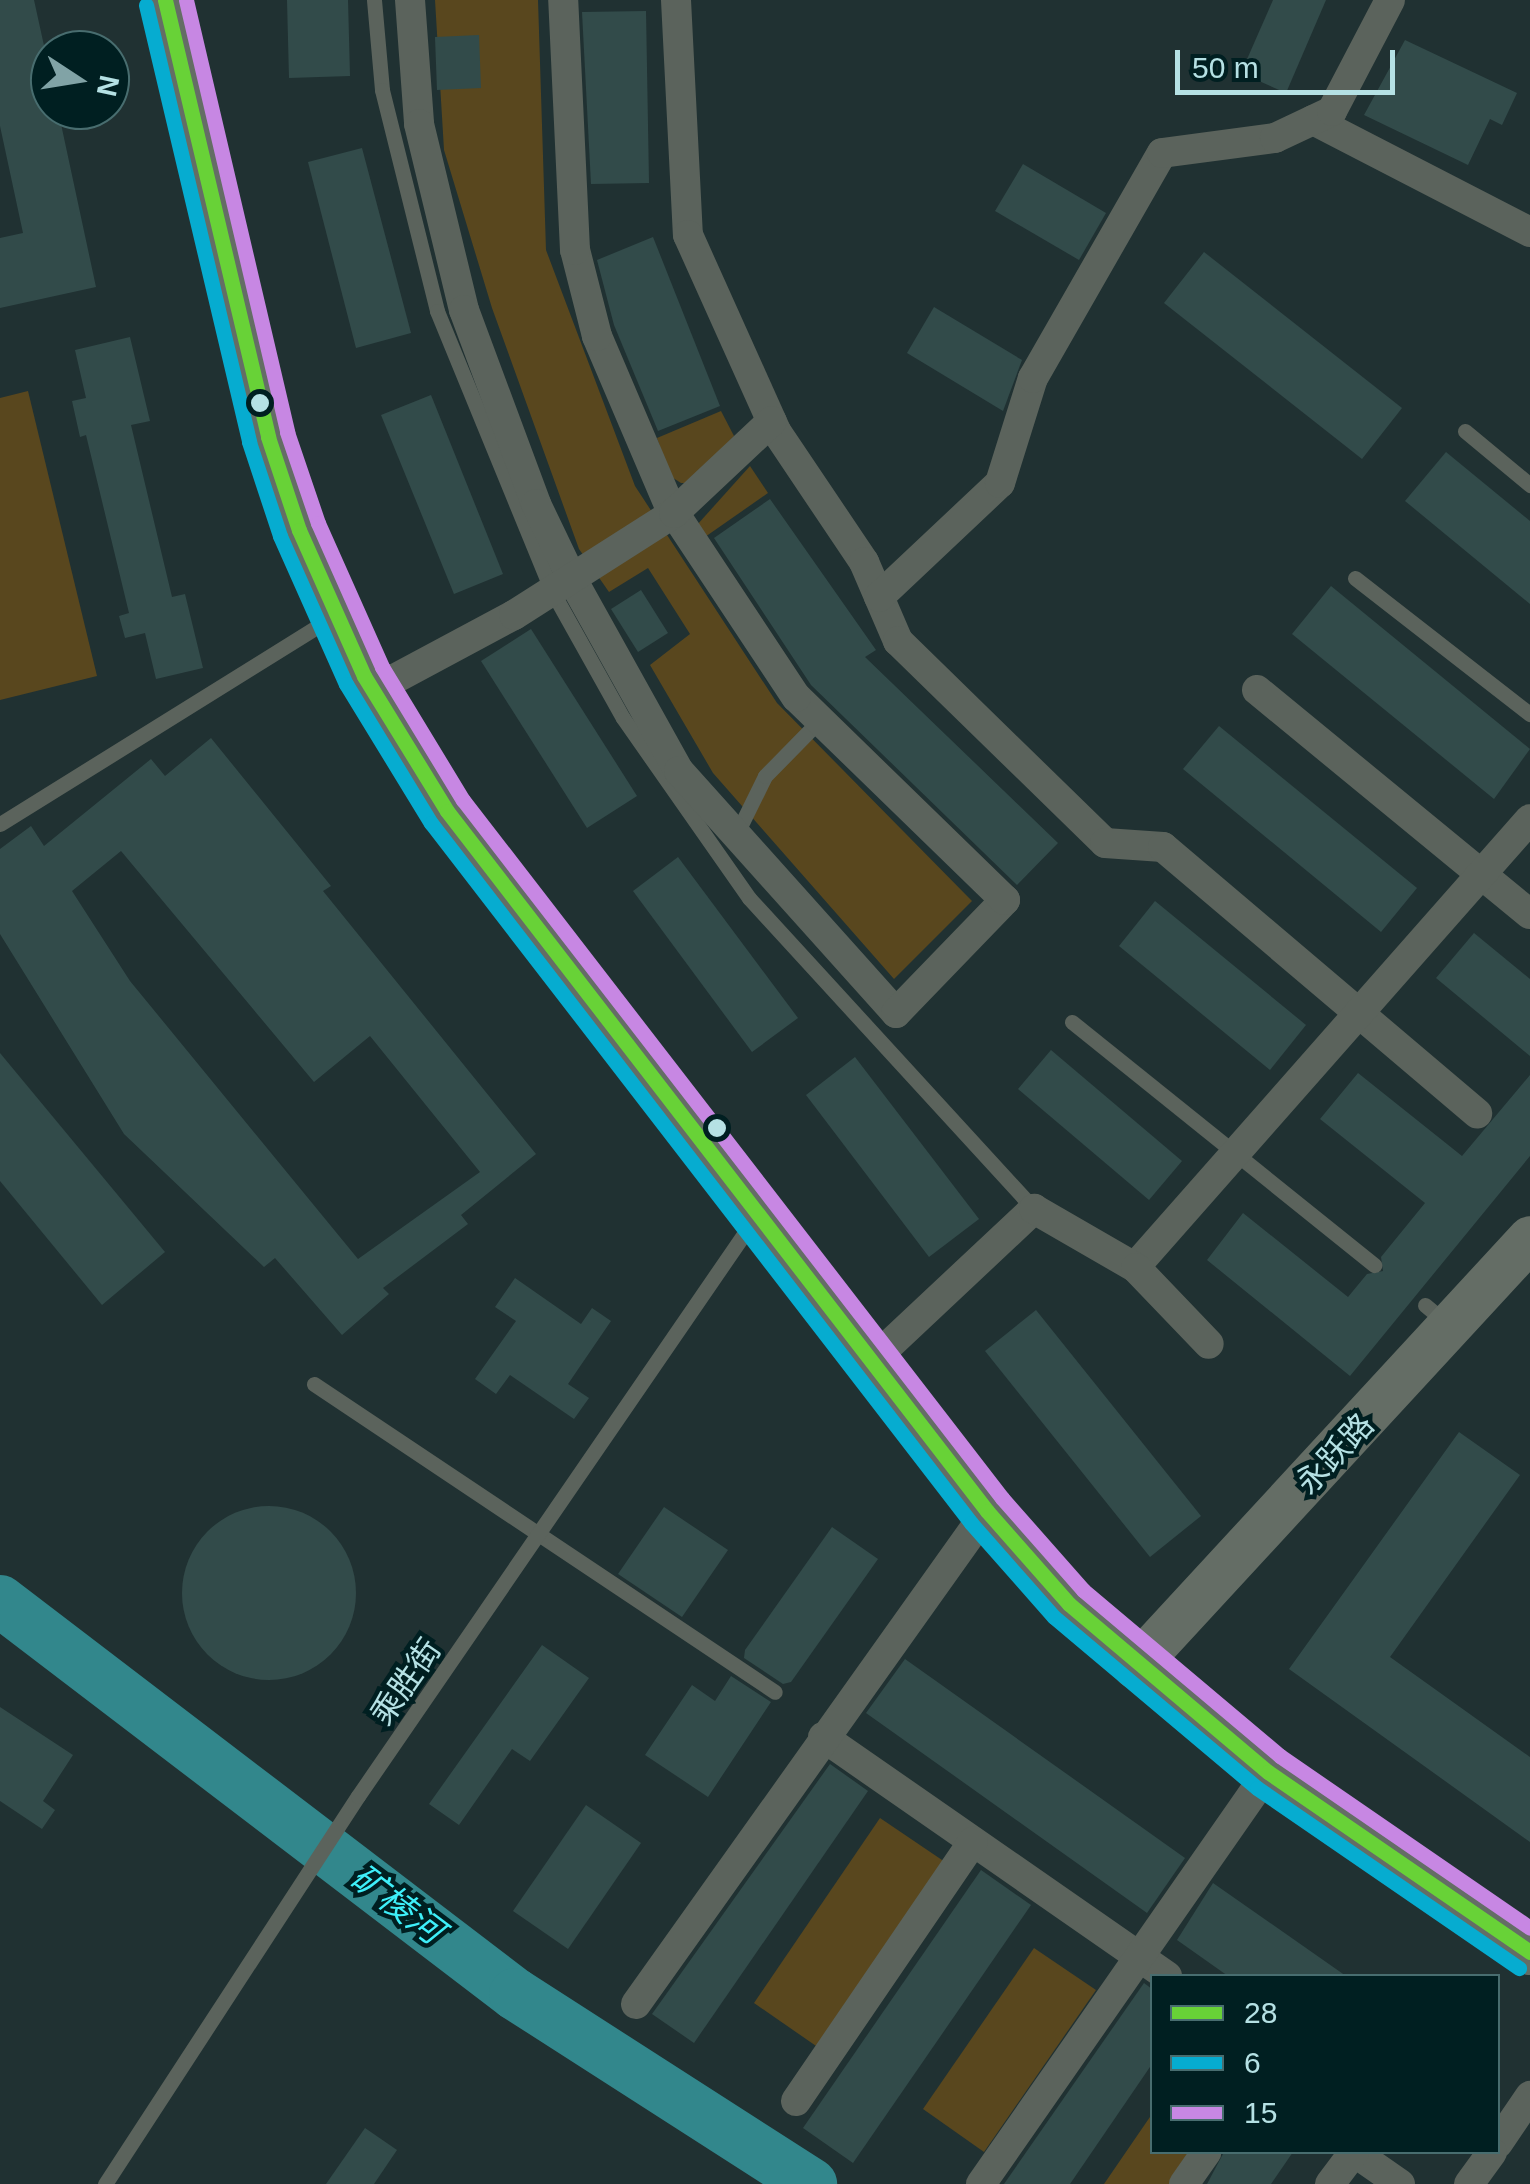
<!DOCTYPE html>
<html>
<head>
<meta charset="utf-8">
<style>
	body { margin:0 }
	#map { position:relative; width:1530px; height:2184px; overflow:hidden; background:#203132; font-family:Helvetica,"Noto Sans SC",sans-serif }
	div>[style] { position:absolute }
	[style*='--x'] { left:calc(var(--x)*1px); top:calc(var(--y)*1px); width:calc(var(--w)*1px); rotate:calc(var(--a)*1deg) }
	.green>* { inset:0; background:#59471e }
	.river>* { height:52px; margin:-26px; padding:0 26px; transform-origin:26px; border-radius:26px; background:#32878c }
	.building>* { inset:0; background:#324b4a }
	.round { border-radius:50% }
	.lane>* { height:15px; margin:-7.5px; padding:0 7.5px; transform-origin:7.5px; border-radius:7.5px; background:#5b635c }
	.street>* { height:30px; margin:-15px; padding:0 15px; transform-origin:15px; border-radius:15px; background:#5b635c }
	.secondary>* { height:45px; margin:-22.5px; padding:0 22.5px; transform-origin:22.5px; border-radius:22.5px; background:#646d65 }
	.bus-1>* { height:15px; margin:-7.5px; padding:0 7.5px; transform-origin:7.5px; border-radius:7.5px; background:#68d237 }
	.bus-2>* { height:15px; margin:-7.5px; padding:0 7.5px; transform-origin:7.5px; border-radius:7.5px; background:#06acd0 }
	.bus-3>* { height:15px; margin:-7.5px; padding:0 7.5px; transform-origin:7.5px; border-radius:7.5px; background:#c787e3 }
	.dots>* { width:28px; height:28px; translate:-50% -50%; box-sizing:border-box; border:5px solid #001f21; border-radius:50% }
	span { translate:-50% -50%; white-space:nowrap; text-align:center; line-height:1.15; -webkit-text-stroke:9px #001f21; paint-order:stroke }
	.street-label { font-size:32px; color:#b5e1e4 }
	.water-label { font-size:35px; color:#3eeff9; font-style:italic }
	.legend { position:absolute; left:1150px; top:1974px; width:350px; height:180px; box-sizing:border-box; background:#001f21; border:2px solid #486d6f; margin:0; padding:12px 18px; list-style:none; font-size:30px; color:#b5e1e4 }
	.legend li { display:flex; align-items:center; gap:20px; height:50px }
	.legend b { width:50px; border:2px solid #486d6f }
	.north { position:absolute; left:30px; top:30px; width:100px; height:100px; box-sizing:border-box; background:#001f21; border:2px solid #486d6f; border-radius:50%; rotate:102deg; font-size:28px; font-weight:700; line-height:40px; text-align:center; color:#b5e1e4 }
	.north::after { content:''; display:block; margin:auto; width:35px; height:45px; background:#81a3a6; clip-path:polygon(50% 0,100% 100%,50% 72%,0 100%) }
	.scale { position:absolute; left:1175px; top:50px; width:220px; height:45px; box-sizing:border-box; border:5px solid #b5e1e4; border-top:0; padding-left:12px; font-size:30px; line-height:35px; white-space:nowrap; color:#b5e1e4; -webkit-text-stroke:8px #001f21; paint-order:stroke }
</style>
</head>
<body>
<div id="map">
	<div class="green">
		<i style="clip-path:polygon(435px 0,538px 0,546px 250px,635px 486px,777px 703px,972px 901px,894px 979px,713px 773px,650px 665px,690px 634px,648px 568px,609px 592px,579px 549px,492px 308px,444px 150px)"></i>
		<i style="clip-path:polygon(28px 391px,97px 676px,0 700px,0 398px)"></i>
		<i style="clip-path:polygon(721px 411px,734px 436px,690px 483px,681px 483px,670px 476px,657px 438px)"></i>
		<i style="clip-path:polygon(750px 466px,768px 493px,705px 537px,697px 525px)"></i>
		<i style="clip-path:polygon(880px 1818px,945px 1862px,819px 2048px,754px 2003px)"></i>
		<i style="clip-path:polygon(1034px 1948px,1096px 1990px,984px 2152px,923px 2109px)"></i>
		<i style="clip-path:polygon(1152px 2114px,1152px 2152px,1194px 2152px,1172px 2184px,1104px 2184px)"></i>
	</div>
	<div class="river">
		<i style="--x:0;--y:1601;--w:648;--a:37.35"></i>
		<i style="--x:515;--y:1994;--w:352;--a:32.7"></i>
	</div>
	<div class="building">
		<i style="clip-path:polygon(0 0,34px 0,50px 73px,50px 110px,58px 110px,96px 287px,0 308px,0 238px,23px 233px,0 126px)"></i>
		<i style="clip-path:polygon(287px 0,348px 0,350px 76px,289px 78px)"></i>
		<i style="clip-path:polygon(1273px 0,1326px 0,1286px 93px,1241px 73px)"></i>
		<i style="clip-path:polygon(646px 11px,649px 183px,591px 184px,582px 12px)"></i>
		<i style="clip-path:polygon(479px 35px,481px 88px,437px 90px,435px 37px)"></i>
		<i style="clip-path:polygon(1405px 40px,1517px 93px,1502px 125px,1490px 119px,1468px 165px,1364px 115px)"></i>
		<i style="clip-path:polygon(362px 148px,411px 333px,356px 348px,308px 162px)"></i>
		<i style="clip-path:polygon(1023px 164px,1106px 213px,1079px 260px,995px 211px)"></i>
		<i style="clip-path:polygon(653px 237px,720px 406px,658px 431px,614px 325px,597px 260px)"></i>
		<i style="clip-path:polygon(1204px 252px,1402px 408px,1362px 459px,1164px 303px)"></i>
		<i style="clip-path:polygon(934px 307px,1022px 360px,1003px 411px,907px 353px)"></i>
		<i style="clip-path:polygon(130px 337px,150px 421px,131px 425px,172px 597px,185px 594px,203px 668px,156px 679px,145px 633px,125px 638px,119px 616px,129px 613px,86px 435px,80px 437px,72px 401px,86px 398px,75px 350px)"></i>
		<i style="clip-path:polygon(431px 395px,503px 574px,454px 594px,381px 415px)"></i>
		<i style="clip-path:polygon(1446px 452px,1530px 521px,1530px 604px,1405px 501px)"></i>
		<i style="clip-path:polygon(770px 499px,876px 650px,865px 657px,1058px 843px,1017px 885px,811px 685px,714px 538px)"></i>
		<i style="clip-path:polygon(1331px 586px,1530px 749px,1494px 799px,1292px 634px)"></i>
		<i style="clip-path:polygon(641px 590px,668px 633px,638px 652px,611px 609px)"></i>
		<i style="clip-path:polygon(531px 629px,637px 796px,587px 828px,481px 661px)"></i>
		<i style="clip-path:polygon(1219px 726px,1417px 888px,1381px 932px,1183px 769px)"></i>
		<i style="clip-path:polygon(evenodd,211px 738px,331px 886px,323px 891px,536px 1154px,461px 1215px,468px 1224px,383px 1288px,389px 1294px,342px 1335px,275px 1258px,264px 1267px,124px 1134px,0 934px,0 849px,31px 826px,44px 846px,151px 759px,165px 776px,211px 738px,121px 851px,314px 1082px,370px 1036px,480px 1172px,358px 1259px,130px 981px,72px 891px,121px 851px)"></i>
		<i style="clip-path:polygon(678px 857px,798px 1018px,752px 1052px,633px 891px)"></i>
		<i style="clip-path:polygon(1155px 901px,1306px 1025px,1270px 1070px,1119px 946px)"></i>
		<i style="clip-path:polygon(1474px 933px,1530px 979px,1530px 1056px,1436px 978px)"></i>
		<i style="clip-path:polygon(1051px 1050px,1182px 1161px,1149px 1200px,1018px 1089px)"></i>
		<i style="clip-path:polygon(0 1053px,165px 1252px,102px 1305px,0 1181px)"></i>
		<i style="clip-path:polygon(855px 1057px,979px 1219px,929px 1257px,806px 1095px)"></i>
		<i style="clip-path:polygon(1358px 1073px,1462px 1156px,1530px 1075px,1530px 1156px,1350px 1376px,1207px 1260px,1243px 1213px,1348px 1297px,1367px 1274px,1383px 1271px,1381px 1257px,1425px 1203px,1320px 1119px)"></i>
		<i style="clip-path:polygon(515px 1278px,581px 1324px,592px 1308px,611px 1321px,568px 1384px,589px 1398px,574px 1419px,510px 1375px,496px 1394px,475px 1379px,516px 1321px,495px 1307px)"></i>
		<i style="clip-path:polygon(1036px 1310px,1201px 1516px,1150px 1557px,985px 1351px)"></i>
		<i style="clip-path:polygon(1459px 1432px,1520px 1475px,1390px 1657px,1530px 1757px,1530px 1842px,1289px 1669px)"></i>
		<i class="round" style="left:182px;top:1506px;width:174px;height:174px"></i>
		<i style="clip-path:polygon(664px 1507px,728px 1550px,682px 1617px,618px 1574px)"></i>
		<i style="clip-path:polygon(832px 1527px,878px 1559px,791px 1682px,783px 1684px,744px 1658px,745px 1650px)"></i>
		<i style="clip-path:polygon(542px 1645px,589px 1678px,530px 1761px,512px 1749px,459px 1825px,429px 1804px)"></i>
		<i style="clip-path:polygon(905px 1659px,1185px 1858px,1147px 1913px,866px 1713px)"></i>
		<i style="clip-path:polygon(731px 1676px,771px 1702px,708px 1797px,645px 1755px,692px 1685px,715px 1701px)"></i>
		<i style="clip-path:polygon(0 1707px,73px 1755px,43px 1801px,55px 1810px,42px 1829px,0 1801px)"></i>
		<i style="clip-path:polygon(830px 1764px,868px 1791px,694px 2043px,652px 2014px)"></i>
		<i style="clip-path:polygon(586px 1805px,641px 1843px,568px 1949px,513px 1911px)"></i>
		<i style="clip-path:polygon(981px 1870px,1031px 1905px,853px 2163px,803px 2128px)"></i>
		<i style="clip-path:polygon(1213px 1883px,1346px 1976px,1228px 1976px,1177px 1940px)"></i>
		<i style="clip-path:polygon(1144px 1983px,1152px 1989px,1152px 2064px,1070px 2184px,1004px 2184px)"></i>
		<i style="clip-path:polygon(365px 2128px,397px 2150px,374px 2184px,326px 2184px)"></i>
		<i style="clip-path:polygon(1224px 2152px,1293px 2152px,1271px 2184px,1207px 2184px)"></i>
	</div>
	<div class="lane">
		<i style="--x:374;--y:0;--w:90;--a:84.9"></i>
		<i style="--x:382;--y:90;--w:228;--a:76"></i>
		<i style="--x:437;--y:311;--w:303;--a:67.7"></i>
		<i style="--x:552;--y:591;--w:145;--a:60.8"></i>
		<i style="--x:623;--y:718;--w:220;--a:55"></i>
		<i style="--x:749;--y:898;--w:422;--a:47.5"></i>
		<i style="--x:1465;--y:431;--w:85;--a:39.7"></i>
		<i style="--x:1355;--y:578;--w:222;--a:37.9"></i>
		<i style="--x:0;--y:824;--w:393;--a:-31.9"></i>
		<i style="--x:736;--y:835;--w:66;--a:-63.8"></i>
		<i style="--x:765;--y:776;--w:78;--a:-45.5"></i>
		<i style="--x:1072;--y:1022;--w:388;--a:38.8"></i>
		<i style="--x:1425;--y:1305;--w:26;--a:40"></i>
		<i style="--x:314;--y:1384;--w:554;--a:33.75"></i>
		<i style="--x:105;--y:2184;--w:463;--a:-56.9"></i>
		<i style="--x:358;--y:1796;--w:701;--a:-55.52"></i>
	</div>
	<div class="street">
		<i style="--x:410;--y:0;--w:124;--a:85.8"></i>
		<i style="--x:419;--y:124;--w:191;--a:76.4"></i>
		<i style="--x:464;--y:310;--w:207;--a:69.6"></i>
		<i style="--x:536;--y:504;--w:83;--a:64.4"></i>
		<i style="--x:572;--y:579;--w:220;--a:60.9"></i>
		<i style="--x:679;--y:771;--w:325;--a:48.1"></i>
		<i style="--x:896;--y:1013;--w:157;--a:-46"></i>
		<i style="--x:1005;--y:900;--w:291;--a:-135.8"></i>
		<i style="--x:796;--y:697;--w:230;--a:-123.5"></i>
		<i style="--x:669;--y:505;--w:184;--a:-113.1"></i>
		<i style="--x:597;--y:336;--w:89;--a:-104.3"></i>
		<i style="--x:575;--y:250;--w:250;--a:-92.7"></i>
		<i style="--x:676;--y:0;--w:235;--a:87.1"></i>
		<i style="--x:688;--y:235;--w:215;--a:65.8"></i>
		<i style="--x:776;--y:431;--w:158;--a:56.1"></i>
		<i style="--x:864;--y:562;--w:86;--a:66.7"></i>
		<i style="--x:898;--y:641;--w:289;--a:44.3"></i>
		<i style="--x:1105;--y:843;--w:58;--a:3.9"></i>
		<i style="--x:1163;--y:847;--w:412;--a:40.3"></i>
		<i style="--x:1313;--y:120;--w:244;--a:27.3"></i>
		<i style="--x:879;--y:597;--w:166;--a:-43.3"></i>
		<i style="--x:1000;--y:483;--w:110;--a:-72.6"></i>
		<i style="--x:1033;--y:378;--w:259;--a:-60.2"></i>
		<i style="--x:1162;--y:153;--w:114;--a:-7.6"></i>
		<i style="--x:1275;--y:138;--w:63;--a:-25.3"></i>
		<i style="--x:1332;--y:111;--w:125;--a:-62.4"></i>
		<i style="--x:1257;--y:690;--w:353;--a:39.4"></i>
		<i style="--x:372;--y:691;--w:161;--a:-28.2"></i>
		<i style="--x:514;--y:615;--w:190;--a:-32.5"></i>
		<i style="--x:674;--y:513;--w:134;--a:-43.2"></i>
		<i style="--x:1135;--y:1267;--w:597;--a:-48.6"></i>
		<i style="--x:871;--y:1362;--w:224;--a:-43.2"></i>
		<i style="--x:1034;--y:1209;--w:118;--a:30"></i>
		<i style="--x:1136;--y:1268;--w:105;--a:46.2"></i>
		<i style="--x:823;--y:1737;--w:419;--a:34.8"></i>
		<i style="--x:636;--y:2004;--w:605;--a:-54.55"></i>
		<i style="--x:796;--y:2101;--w:314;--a:-55.7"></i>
		<i style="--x:1498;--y:2143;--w:57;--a:-55.8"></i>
		<i style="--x:1354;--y:2152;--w:56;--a:34.8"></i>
		<i style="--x:981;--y:2184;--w:502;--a:-55.14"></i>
		<i style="--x:1184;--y:2184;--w:39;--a:-55"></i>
		<i style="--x:1330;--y:2184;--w:40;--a:-53"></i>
		<i style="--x:1469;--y:2184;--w:39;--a:-54"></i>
	</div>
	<div class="secondary">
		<i style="--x:165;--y:0;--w:449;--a:76.7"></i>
		<i style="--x:268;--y:437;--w:98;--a:71.6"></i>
		<i style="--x:299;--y:530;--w:160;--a:66"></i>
		<i style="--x:364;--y:676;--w:158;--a:58.4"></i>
		<i style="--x:447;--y:811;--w:884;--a:52.35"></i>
		<i style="--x:987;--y:1511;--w:124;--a:48.6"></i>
		<i style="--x:1069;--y:1604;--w:260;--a:40.2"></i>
		<i style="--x:1268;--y:1772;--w:318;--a:34.5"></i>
		<i style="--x:1135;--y:1666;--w:582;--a:-47.3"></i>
	</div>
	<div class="bus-1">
		<i style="--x:165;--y:0;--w:449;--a:76.7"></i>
		<i style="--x:268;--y:437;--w:98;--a:71.6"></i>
		<i style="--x:299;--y:530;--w:160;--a:66"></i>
		<i style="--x:364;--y:676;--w:158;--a:58.4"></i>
		<i style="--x:447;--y:811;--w:884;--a:52.35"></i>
		<i style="--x:987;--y:1511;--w:124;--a:48.6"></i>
		<i style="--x:1069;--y:1604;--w:260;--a:40.2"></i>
		<i style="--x:1268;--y:1772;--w:318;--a:34.5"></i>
	</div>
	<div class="bus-2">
		<i style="--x:146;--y:5;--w:449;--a:76.7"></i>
		<i style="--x:249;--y:442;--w:99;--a:71.7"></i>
		<i style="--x:280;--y:536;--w:162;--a:66"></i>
		<i style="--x:346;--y:684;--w:163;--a:58.6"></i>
		<i style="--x:431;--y:823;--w:884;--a:52.35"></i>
		<i style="--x:971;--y:1523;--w:125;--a:48.6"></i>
		<i style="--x:1054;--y:1617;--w:265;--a:40.1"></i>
		<i style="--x:1257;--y:1788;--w:318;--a:34.5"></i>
	</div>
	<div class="bus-3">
		<i style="--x:186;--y:0;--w:444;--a:76.8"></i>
		<i style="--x:287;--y:432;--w:96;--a:71.2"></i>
		<i style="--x:318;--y:523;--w:158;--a:66"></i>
		<i style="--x:382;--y:667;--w:156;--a:58.7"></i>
		<i style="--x:463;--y:800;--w:882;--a:52.32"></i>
		<i style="--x:1002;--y:1498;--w:123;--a:48.6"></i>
		<i style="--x:1083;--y:1590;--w:258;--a:40.1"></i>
		<i style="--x:1280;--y:1756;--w:303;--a:34.5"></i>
	</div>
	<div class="dots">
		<i style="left:260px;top:403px;background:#b5e1e4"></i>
		<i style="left:717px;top:1128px;background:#b5e1e4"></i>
	</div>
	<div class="street-label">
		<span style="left:1335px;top:1454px;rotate:-47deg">永跃路</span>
		<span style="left:406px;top:1682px;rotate:-55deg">乘胜街</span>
	</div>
	<div class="water-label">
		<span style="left:397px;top:1904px;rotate:37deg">矿棱河</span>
	</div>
	<ul class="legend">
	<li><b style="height:12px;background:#68d237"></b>28</li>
	<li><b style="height:12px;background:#06acd0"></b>6</li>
	<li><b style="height:12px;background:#c787e3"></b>15</li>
	</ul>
	<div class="north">N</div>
	<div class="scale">50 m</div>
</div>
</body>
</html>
